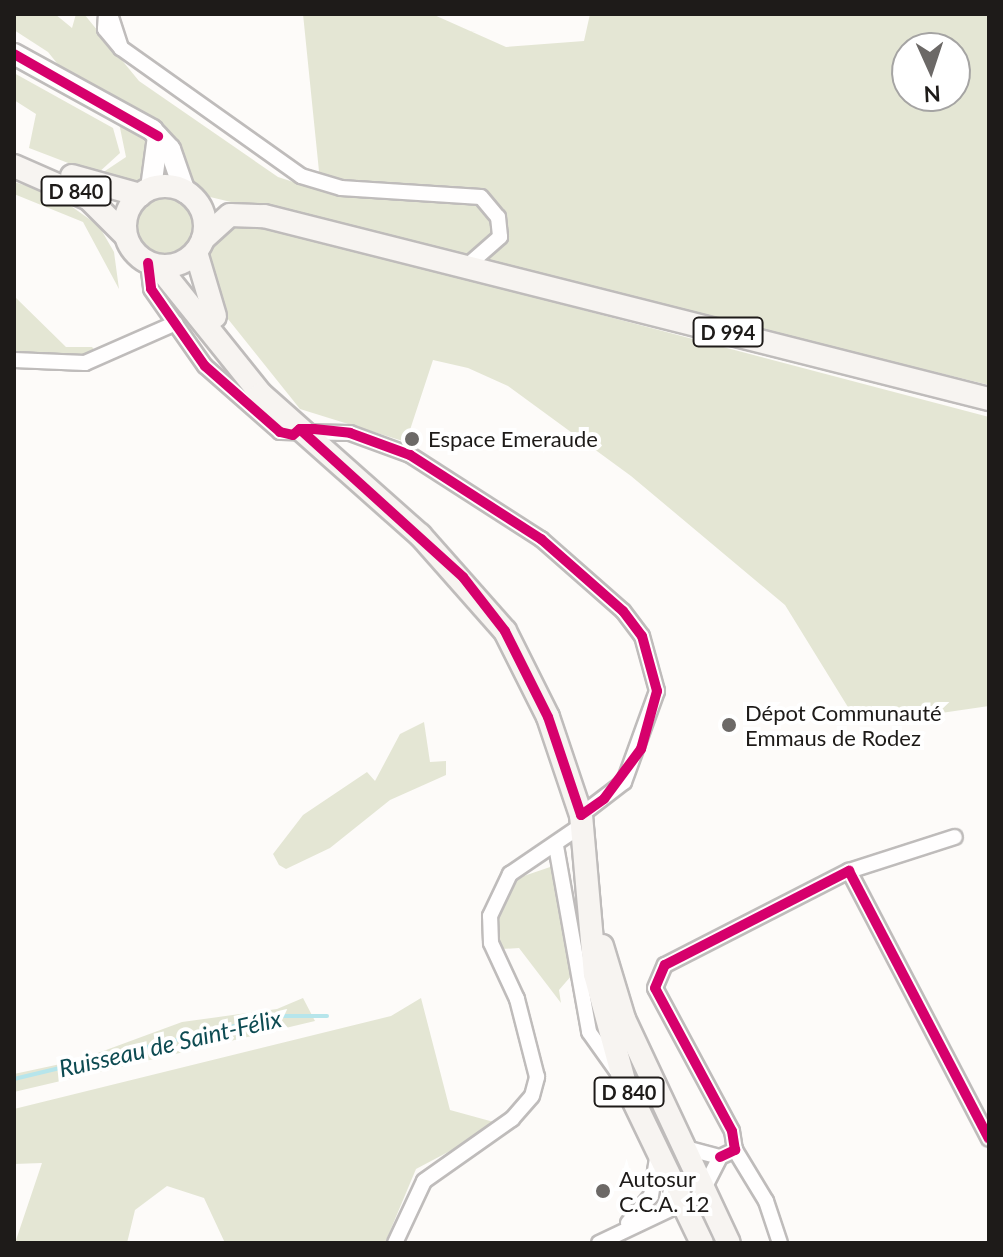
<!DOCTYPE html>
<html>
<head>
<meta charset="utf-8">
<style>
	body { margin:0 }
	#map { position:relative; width:1003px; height:1257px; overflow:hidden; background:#fdfbf9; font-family:Lato,sans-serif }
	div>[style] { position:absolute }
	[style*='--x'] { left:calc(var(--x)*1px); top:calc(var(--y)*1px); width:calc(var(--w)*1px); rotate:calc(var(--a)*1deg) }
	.green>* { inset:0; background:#e4e6d4 }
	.round { border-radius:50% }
	.stream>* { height:4px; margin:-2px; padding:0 2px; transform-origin:2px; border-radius:2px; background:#b6e5eb }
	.roads { filter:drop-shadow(2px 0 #bfbcbb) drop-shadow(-2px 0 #bfbcbb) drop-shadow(0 2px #bfbcbb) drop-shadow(0 -2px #bfbcbb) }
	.street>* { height:14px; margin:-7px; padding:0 7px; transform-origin:7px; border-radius:7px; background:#fffefe }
	.secondary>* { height:20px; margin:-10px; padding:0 10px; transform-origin:10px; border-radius:10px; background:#fffefe }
	.primary>* { height:22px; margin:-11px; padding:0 11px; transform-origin:11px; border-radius:11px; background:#f7f4f1 }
	.primary>.ring { margin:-11px; padding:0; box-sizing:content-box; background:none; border:22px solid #f7f4f1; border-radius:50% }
	.cycleway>* { height:10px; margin:-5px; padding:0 5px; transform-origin:5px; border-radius:5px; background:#d6006c }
	.dots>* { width:22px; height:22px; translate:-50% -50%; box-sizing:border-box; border:4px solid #fff; border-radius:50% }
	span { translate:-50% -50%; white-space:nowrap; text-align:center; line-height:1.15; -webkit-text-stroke:8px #fff; paint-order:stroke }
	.shield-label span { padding:2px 6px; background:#fff; border:2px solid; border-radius:6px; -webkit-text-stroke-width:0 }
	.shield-label { font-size:20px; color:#1e1b19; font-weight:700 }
	.poi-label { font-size:22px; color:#1e1b19 }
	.left { translate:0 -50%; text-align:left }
	.water-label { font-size:24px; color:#0d4b52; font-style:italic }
	.frame { position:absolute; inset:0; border:16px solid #1e1b19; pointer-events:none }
	.north { position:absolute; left:891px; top:32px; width:80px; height:80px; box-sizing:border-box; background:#fff; border:2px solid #a5a4a3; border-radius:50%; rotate:177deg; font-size:22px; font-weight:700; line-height:32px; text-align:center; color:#1e1b19 }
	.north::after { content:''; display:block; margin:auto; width:28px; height:36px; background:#6c6967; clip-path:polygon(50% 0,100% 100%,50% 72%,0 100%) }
</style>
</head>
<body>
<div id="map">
	<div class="green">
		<i style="clip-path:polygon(evenodd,14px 14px,55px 14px,72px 28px,76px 14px,84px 14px,139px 81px,278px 177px,321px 191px,303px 14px,432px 14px,506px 47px,584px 41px,590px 14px,989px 14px,989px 385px,206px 196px,191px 184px,174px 136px,64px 72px,48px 52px,14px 30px,14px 14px,907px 48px,955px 48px,955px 96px,907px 96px,907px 48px)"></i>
		<i style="clip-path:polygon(14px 73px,113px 128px,120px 153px,97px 174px,29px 148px,36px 114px,14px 100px)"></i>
		<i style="clip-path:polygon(119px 123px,151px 144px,144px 182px,136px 185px,103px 181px,105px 171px,126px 157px)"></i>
		<i style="clip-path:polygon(14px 182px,54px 194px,99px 226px,114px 252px,119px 289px,83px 222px,14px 194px)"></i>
		<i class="round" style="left:130px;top:194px;width:66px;height:66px"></i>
		<i style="clip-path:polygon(242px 220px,989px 417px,989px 706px,859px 725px,785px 605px,631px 476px,508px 386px,468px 368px,433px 360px,406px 442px,300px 409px,220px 309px,203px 264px,219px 231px)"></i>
		<i style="clip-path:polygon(14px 296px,66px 347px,92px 347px,101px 357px,14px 356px)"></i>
		<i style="clip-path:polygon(424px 722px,430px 762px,446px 761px,446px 775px,390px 800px,330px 848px,286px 869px,279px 865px,273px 854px,303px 815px,367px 772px,375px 781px,400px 734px)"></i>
		<i style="clip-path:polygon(553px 866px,572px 975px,559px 990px,561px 1003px,519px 948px,502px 949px,496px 925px,515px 879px)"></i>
		<i style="clip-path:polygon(303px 998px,315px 1021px,14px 1092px,14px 1074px,79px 1060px,182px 1022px,277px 1009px)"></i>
		<i style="clip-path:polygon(421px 998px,450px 1110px,501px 1124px,416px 1169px,385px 1243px,225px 1243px,204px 1198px,167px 1186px,135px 1210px,127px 1243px,15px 1243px,42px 1163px,14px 1164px,14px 1109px,391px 1016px)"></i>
	</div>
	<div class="stream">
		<i style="--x:14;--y:1079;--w:270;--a:-13.5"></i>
		<i style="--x:277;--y:1016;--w:50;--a:0"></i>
	</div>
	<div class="roads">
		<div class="street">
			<i style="--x:106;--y:14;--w:15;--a:94"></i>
			<i style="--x:105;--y:29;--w:25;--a:50"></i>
			<i style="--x:121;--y:48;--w:36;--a:-108"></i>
			<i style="--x:121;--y:48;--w:221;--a:35.4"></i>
			<i style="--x:301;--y:176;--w:42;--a:16.7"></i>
			<i style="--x:341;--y:188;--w:140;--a:3.7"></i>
			<i style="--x:481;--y:197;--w:26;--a:50"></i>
			<i style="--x:498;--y:217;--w:20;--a:84"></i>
			<i style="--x:500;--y:237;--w:44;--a:138.7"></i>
			<i style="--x:148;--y:263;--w:26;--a:83"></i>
			<i style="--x:151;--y:289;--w:94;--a:55"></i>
			<i style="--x:205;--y:366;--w:100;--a:41.3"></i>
			<i style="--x:280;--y:432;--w:70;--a:0.8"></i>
			<i style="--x:350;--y:433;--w:64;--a:20.1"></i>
			<i style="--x:410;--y:455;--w:156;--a:32.7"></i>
			<i style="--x:541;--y:539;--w:109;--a:41.3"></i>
			<i style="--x:623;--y:611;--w:31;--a:53"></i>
			<i style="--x:642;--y:636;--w:57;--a:74.7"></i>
			<i style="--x:657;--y:691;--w:97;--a:109.9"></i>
			<i style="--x:624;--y:782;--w:54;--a:142.5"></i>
			<i style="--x:14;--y:360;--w:71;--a:2.4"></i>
			<i style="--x:85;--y:363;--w:99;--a:-23.7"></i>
			<i style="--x:556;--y:846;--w:189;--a:79.9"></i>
			<i style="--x:589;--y:1032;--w:47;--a:54.6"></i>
			<i style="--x:849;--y:871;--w:111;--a:-17.8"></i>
			<i style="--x:682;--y:1147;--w:39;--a:15"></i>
			<i style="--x:720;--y:1157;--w:38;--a:117"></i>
			<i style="--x:735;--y:1150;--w:60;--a:58.7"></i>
			<i style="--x:766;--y:1201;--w:44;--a:71.6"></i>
			<i style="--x:720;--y:1157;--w:17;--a:-25"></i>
			<i style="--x:735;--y:1150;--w:19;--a:-99"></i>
			<i style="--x:732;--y:1131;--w:162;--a:-118.3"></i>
			<i style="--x:655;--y:988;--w:25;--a:-67"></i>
			<i style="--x:665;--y:965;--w:207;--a:-27.1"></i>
			<i style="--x:849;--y:871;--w:302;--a:62.4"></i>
			<i style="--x:628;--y:1223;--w:35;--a:-50"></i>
			<i style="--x:651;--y:1196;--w:39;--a:-81"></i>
			<i style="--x:395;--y:1243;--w:68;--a:-64.9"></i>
			<i style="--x:424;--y:1181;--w:108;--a:-35.2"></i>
			<i style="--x:512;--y:1119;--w:30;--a:-49"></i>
			<i style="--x:532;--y:1096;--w:20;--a:-75"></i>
			<i style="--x:537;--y:1077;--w:81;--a:-104.4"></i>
			<i style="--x:517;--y:999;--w:62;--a:-114.9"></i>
			<i style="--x:491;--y:943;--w:27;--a:-92"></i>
			<i style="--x:490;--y:916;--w:47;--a:-64.5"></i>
			<i style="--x:510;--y:874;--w:87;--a:-34.2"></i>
			<i style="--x:599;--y:1243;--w:91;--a:-25.4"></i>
		</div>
		<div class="secondary">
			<i style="--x:14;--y:54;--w:158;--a:28.8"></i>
			<i style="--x:152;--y:130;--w:26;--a:47"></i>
			<i style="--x:170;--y:149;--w:46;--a:70.8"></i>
			<i style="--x:151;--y:188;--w:52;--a:-82.3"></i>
		</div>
		<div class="primary">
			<i style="--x:14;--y:166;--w:82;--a:23.7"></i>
			<i style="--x:89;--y:199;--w:51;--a:45"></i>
			<i style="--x:72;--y:176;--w:71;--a:15.6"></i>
			<i class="ring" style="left:125px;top:186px;width:58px;height:58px"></i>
			<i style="--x:203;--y:239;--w:36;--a:-42"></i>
			<i style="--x:230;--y:215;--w:34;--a:2"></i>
			<i style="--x:264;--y:216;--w:748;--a:14.17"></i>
			<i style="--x:196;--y:252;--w:67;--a:73.5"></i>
			<i style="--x:158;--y:266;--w:164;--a:51.2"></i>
			<i style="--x:261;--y:394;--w:213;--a:41.6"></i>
			<i style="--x:420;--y:535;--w:128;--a:48.5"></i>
			<i style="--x:505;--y:631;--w:96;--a:63.4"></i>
			<i style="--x:548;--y:717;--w:103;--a:71.4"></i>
			<i style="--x:581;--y:815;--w:160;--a:85"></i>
			<i style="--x:595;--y:974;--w:111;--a:74.8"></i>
			<i style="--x:624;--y:1081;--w:180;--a:64.3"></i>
			<i style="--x:602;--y:946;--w:76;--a:73.2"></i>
			<i style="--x:624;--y:1019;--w:247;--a:64.9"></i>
		</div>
	</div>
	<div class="cycleway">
		<i style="--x:14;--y:54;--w:166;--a:29.7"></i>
		<i style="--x:148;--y:263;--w:26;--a:83"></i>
		<i style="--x:151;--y:289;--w:94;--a:55"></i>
		<i style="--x:205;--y:366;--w:100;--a:41.3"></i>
		<i style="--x:280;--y:432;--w:13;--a:13"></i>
		<i style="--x:293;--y:435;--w:9;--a:-41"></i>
		<i style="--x:300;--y:429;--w:14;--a:0"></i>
		<i style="--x:314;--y:429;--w:36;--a:6"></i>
		<i style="--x:350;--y:433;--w:64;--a:20.1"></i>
		<i style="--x:410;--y:455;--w:156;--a:32.7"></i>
		<i style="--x:541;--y:539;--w:109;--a:41.3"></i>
		<i style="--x:623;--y:611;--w:31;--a:53"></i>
		<i style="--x:642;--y:636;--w:57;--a:74.7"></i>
		<i style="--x:657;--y:691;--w:60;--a:105.4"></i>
		<i style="--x:641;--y:749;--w:62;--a:126.5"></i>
		<i style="--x:604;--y:799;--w:28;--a:145"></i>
		<i style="--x:581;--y:815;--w:103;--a:-108.6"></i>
		<i style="--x:548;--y:717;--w:96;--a:-116.6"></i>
		<i style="--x:505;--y:631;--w:68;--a:-127.9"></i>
		<i style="--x:463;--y:577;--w:220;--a:-137.8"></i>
		<i style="--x:720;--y:1157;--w:17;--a:-25"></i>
		<i style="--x:735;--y:1150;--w:19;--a:-99"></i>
		<i style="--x:732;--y:1131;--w:162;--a:-118.3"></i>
		<i style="--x:655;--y:988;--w:25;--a:-67"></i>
		<i style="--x:665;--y:965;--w:207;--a:-27.1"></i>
		<i style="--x:849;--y:871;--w:302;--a:62.4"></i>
	</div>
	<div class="dots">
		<i style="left:412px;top:439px;background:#6c6967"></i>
		<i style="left:729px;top:725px;background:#6c6967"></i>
		<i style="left:603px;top:1191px;background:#6c6967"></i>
	</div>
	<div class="shield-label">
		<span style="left:76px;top:191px">D 840</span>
		<span style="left:728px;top:332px">D 994</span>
		<span style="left:629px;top:1092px">D 840</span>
	</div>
	<div class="poi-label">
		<span class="left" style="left:428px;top:439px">Espace Emeraude</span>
		<span class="left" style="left:745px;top:725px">Dépot Communauté<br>Emmaus de Rodez</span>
		<span class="left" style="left:619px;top:1191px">Autosur<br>C.C.A. 12</span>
	</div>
	<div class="water-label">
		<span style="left:170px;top:1043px;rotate:-13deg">Ruisseau de Saint-Félix</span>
	</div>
	<div class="frame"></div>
	<div class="north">N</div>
</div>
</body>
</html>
